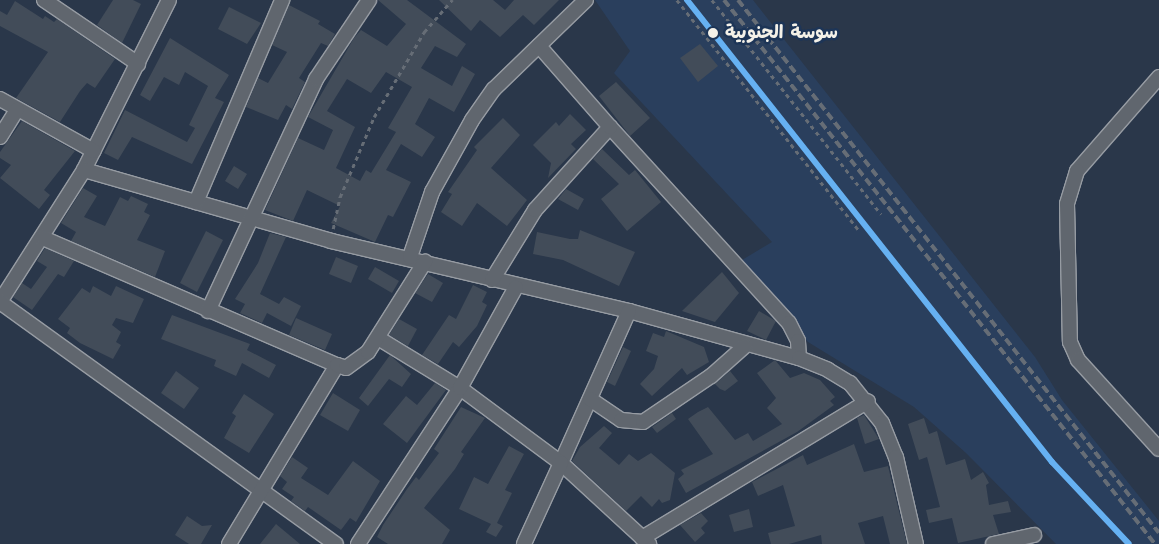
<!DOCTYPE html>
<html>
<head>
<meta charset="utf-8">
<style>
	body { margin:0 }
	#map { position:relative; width:1159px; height:544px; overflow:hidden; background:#2a374a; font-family:"Architects Daughter","Playpen Sans Arabic",sans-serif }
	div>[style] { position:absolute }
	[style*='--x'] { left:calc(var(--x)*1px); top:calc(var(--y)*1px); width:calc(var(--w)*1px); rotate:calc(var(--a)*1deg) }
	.built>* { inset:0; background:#2a3f5d }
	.building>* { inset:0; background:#424c59 }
	.path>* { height:2.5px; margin-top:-1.25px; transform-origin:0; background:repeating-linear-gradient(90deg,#666d76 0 4px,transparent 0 8px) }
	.roads { filter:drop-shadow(1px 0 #979ca3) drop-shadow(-1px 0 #979ca3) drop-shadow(0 1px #979ca3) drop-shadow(0 -1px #979ca3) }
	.minor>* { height:14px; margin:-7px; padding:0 7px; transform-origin:7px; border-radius:7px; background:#60666e }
	.rail>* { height:4px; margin-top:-2px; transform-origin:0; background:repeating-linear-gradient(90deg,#666d76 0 8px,transparent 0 12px) }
	.rail-1>* { height:6px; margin:-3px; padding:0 3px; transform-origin:3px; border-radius:3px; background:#66b1f2 }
	.dots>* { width:14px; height:14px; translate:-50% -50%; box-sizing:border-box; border:2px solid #1d3557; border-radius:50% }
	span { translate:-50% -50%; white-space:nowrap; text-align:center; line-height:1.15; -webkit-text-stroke:5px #1d3557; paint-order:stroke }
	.stop-label { font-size:18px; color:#f4f1e8; font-weight:700 }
	.left { translate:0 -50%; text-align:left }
</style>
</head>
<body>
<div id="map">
	<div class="built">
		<i style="clip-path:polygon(595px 0,753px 0,1035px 357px,1062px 400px,1159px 521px,1159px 544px,1056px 544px,966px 453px,914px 407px,808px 342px,737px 263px,772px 242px,614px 73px,630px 51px)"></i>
	</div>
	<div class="building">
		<i style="clip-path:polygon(113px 0,133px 0,141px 4px,122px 43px,97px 25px)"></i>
		<i style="clip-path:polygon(evenodd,378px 0,407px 0,466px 44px,457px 57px,435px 46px,421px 68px,452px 86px,462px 66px,475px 74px,454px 112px,429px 98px,415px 124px,435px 137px,422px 157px,401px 144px,386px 170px,411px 182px,393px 217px,388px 215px,375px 242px,331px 223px,340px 206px,307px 190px,293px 221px,265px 210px,298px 138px,324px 150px,333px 130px,308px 117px,354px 38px,361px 30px,387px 46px,406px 24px,378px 0,386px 72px,412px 87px,388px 128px,396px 132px,371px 173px,366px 170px,360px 181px,336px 168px,355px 127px,327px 111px,347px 79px,371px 93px,386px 72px)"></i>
		<i style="clip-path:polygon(439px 0,493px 0,505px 10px,514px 0,559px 0,534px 25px,523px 15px,500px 37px,480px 20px,471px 31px)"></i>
		<i style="clip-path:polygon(15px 1px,43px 19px,45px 16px,54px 22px,57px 19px,115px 59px,95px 88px,87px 83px,80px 91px,60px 122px,16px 98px,48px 52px,0 26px,0 11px,7px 15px)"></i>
		<i style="clip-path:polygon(289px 5px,320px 21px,318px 24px,335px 34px,328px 46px,321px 43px,299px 78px,305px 82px,292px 109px,286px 105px,278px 120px,246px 107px,258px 78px,268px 83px,287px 52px,272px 45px)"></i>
		<i style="clip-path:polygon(229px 7px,261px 23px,247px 44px,218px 29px)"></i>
		<i style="clip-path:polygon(170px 38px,229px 75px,215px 98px,224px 102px,192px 164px,132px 137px,118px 160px,104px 153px,125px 110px,187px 142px,195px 128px,189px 125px,208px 86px,185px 72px,179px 85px,164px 77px,150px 101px,140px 95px)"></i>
		<i style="clip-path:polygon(700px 44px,718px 66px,698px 82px,680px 58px)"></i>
		<i style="clip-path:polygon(616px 82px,650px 118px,630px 136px,599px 96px)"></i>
		<i style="clip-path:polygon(570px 114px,586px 130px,571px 144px,576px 149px,548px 178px,551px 163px,533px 145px,556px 122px,559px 126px)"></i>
		<i style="clip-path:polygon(503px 118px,520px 135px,491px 168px,527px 200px,507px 226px,477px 203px,462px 226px,441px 212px,452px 194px,448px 192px,477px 150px,474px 147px)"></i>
		<i style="clip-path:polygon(22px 121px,75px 151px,44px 190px,50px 195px,39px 209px,0 178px,11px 165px,0 158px,0 152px)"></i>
		<i style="clip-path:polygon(602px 149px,629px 175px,635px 170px,661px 202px,627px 231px,601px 199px,619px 184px,593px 159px)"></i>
		<i style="clip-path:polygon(234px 166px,247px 174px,238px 189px,225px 181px)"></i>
		<i style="clip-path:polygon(83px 188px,97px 196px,84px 217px,105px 226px,120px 197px,128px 201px,131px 196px,148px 204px,144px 212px,150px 215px,137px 240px,165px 251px,155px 277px,71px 241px,76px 232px,61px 223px)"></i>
		<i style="clip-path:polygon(566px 189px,584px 199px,578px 210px,558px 199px)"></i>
		<i style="clip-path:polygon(580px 230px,635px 252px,619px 286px,563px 260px,533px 254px,537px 232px,570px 239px,578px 239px)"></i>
		<i style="clip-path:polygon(206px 231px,223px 240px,197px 292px,180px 283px)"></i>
		<i style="clip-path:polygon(270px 233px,286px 237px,260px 294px,279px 304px,284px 297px,301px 306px,291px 326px,267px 313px,262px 323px,240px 313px,245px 304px,235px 299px,258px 263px)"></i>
		<i style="clip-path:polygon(45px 248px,74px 261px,64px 277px,58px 274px,32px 310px,13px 297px,22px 283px,31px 289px,47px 267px,37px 261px)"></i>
		<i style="clip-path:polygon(336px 257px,358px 266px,351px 283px,329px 274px)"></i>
		<i style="clip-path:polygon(375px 267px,399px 281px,392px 293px,368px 279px)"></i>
		<i style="clip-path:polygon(722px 272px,739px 293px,715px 322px,682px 311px)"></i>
		<i style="clip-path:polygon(428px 274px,443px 283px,432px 302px,415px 293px)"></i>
		<i style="clip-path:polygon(473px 285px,487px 292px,482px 302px,487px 305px,477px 326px,459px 347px,453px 342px,438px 364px,422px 355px,449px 315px,456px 319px)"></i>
		<i style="clip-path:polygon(93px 286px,111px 296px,116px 286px,144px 299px,133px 323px,116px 318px,112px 325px,121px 332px,116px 342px,121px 345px,113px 359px,80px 343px,67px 333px,70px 328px,58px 319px,82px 288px,90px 293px)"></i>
		<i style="clip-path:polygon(759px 311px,776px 321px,766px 340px,747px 331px)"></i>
		<i style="clip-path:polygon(172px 315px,250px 344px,247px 350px,276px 365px,269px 378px,242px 363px,236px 376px,214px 366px,216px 360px,161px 339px)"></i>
		<i style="clip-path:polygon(296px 318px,332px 334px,325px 350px,289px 335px)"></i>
		<i style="clip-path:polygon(399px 319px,417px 329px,408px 346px,389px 335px)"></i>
		<i style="clip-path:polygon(666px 331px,704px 347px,709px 362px,687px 375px,682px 368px,652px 396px,640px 384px,654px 369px,658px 356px,646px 351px,653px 333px,664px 337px)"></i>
		<i style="clip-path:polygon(623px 347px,631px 351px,615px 386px,607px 382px)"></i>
		<i style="clip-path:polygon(390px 355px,411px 374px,402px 387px,389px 379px,368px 406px,359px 398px)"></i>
		<i style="clip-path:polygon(775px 360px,790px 378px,804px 373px,820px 380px,835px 397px,830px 401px,834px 405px,797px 432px,686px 493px,678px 479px,684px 474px,681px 470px,713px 454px,688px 419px,698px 412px,708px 407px,735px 440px,748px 433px,753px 441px,782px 424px,767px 408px,776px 398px,757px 373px)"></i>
		<i style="clip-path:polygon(176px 371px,199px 388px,184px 409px,161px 393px)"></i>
		<i style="clip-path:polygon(730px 371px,738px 381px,725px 391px,720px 389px,715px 384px)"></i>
		<i style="clip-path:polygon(435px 383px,446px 390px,407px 443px,383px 424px,406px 396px,417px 405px)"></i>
		<i style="clip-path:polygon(333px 393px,360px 410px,348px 431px,320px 415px)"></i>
		<i style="clip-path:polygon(244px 394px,274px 414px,249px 453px,224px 438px,236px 416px,232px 413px)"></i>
		<i style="clip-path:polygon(461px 407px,485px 418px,461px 452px,464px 454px,455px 469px,424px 508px,450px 530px,442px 544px,388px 544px,377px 537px,383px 525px,407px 489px,416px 477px,419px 480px,439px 453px,434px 449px)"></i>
		<i style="clip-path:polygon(672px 413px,676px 419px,657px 433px,652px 427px)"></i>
		<i style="clip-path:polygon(864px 415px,879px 439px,865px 444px,857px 418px)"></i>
		<i style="clip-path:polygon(924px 418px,929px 434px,937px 431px,946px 465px,965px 459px,971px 480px,983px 472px,989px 483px,986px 485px,989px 505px,1008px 501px,1011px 512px,993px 515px,999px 534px,958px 543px,952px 518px,929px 523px,926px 510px,940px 507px,927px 457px,919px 460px,908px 424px)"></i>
		<i style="clip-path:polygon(604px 426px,612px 433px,599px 448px,619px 465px,629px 454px,638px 461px,651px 453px,675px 473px,670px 500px,662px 503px,659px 499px,652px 507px,641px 496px,626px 511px,572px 461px,580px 447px)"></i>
		<i style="clip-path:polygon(854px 444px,864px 472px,888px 466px,907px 544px,890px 544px,883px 516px,858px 523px,865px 544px,822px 544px,821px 535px,789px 544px,771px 544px,768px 533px,795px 526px,783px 485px,758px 496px,752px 482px,803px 455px,807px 465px)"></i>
		<i style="clip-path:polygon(509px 446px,524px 454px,505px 490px,512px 493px,497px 523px,503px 526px,496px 537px,486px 532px,491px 524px,459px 509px,474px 477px,488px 484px)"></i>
		<i style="clip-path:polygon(292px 457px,308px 468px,301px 478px,328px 495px,353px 461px,380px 481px,356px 522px,350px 518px,341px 530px,308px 507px,305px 511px,291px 501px,294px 497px,282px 489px,287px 482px,280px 476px)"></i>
		<i style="clip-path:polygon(749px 509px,753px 527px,734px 532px,729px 515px)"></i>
		<i style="clip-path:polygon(701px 513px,708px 521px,701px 528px,705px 533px,695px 542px,680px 525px)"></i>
		<i style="clip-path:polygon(187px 516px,202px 526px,212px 525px,201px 544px,189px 544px,175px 535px)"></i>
		<i style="clip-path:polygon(276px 524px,300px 544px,260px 544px)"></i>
	</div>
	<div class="path">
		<i style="--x:677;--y:0;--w:295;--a:51.7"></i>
		<i style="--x:712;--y:0;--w:273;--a:51.7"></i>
		<i style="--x:333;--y:229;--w:33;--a:-78"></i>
		<i style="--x:340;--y:197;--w:87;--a:-67"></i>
		<i style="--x:374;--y:117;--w:99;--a:-59.5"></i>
		<i style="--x:424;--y:32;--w:43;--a:-48.8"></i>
	</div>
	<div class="roads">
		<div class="minor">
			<i style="--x:44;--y:0;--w:114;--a:34.2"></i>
			<i style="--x:169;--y:0;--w:190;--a:116.6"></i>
			<i style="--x:84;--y:170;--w:156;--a:122.5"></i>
			<i style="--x:0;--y:302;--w:414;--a:35.8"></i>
			<i style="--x:1159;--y:77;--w:125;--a:131.1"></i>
			<i style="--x:1077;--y:171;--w:34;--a:107"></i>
			<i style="--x:1067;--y:204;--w:138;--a:88.8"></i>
			<i style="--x:1070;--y:342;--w:20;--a:66"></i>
			<i style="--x:1078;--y:360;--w:120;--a:47.7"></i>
			<i style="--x:0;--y:99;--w:107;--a:29"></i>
			<i style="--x:610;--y:127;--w:265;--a:47.6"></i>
			<i style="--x:789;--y:323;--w:20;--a:63"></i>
			<i style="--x:798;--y:341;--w:17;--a:87"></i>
			<i style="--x:0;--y:137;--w:32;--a:-58"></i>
			<i style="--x:84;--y:170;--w:257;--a:16"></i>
			<i style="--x:331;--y:241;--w:306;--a:13.2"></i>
			<i style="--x:629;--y:311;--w:176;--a:15.5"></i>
			<i style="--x:799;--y:358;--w:31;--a:22"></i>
			<i style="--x:828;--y:370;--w:26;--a:31"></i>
			<i style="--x:850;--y:383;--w:51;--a:51.3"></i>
			<i style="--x:882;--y:423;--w:37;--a:68"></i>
			<i style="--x:896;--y:457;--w:89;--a:77.1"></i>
			<i style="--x:196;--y:202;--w:220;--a:-66.9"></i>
			<i style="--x:43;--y:238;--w:320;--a:23.4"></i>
			<i style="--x:410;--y:257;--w:69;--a:-71.3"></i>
			<i style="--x:432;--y:192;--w:82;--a:-60.9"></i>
			<i style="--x:472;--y:120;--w:38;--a:-55"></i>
			<i style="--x:494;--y:89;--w:128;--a:-44.1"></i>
			<i style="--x:492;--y:280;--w:82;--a:-58.4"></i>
			<i style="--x:535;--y:210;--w:112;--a:-47.9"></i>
			<i style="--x:610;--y:127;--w:108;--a:-131.2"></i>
			<i style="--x:208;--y:311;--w:256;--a:-65"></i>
			<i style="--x:316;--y:79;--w:95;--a:-56.1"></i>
			<i style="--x:629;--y:311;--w:167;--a:114.1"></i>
			<i style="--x:561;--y:463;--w:120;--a:42.6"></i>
			<i style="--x:378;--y:338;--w:96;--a:31.4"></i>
			<i style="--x:460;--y:388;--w:126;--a:36.6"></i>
			<i style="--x:561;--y:463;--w:89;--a:114.6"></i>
			<i style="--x:590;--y:399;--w:37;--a:34"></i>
			<i style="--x:621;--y:420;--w:22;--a:5"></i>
			<i style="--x:643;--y:422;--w:82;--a:-34.1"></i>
			<i style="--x:711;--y:376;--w:45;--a:-41.4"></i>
			<i style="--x:642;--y:538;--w:264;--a:-31.2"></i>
			<i style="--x:229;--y:544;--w:209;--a:-58.9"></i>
			<i style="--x:337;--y:365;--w:9;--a:18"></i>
			<i style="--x:346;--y:368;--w:27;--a:-36"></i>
			<i style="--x:368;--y:352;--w:107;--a:-57.7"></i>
			<i style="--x:358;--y:544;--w:186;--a:-56.8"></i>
			<i style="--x:460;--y:388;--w:115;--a:-61"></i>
			<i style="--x:993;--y:544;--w:42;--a:-12.4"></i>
		</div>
	</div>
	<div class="rail">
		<i style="--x:724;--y:0;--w:694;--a:51.61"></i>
		<i style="--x:738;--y:0;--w:679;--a:51.7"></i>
	</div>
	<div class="rail-1">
		<i style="--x:687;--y:0;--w:589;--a:51.69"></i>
		<i style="--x:1052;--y:462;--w:112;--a:46.8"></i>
	</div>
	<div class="dots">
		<i style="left:713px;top:33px;background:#f4f1e8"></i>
	</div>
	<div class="stop-label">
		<span class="left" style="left:725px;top:33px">سوسة الجنوبية</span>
	</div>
</div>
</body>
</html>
